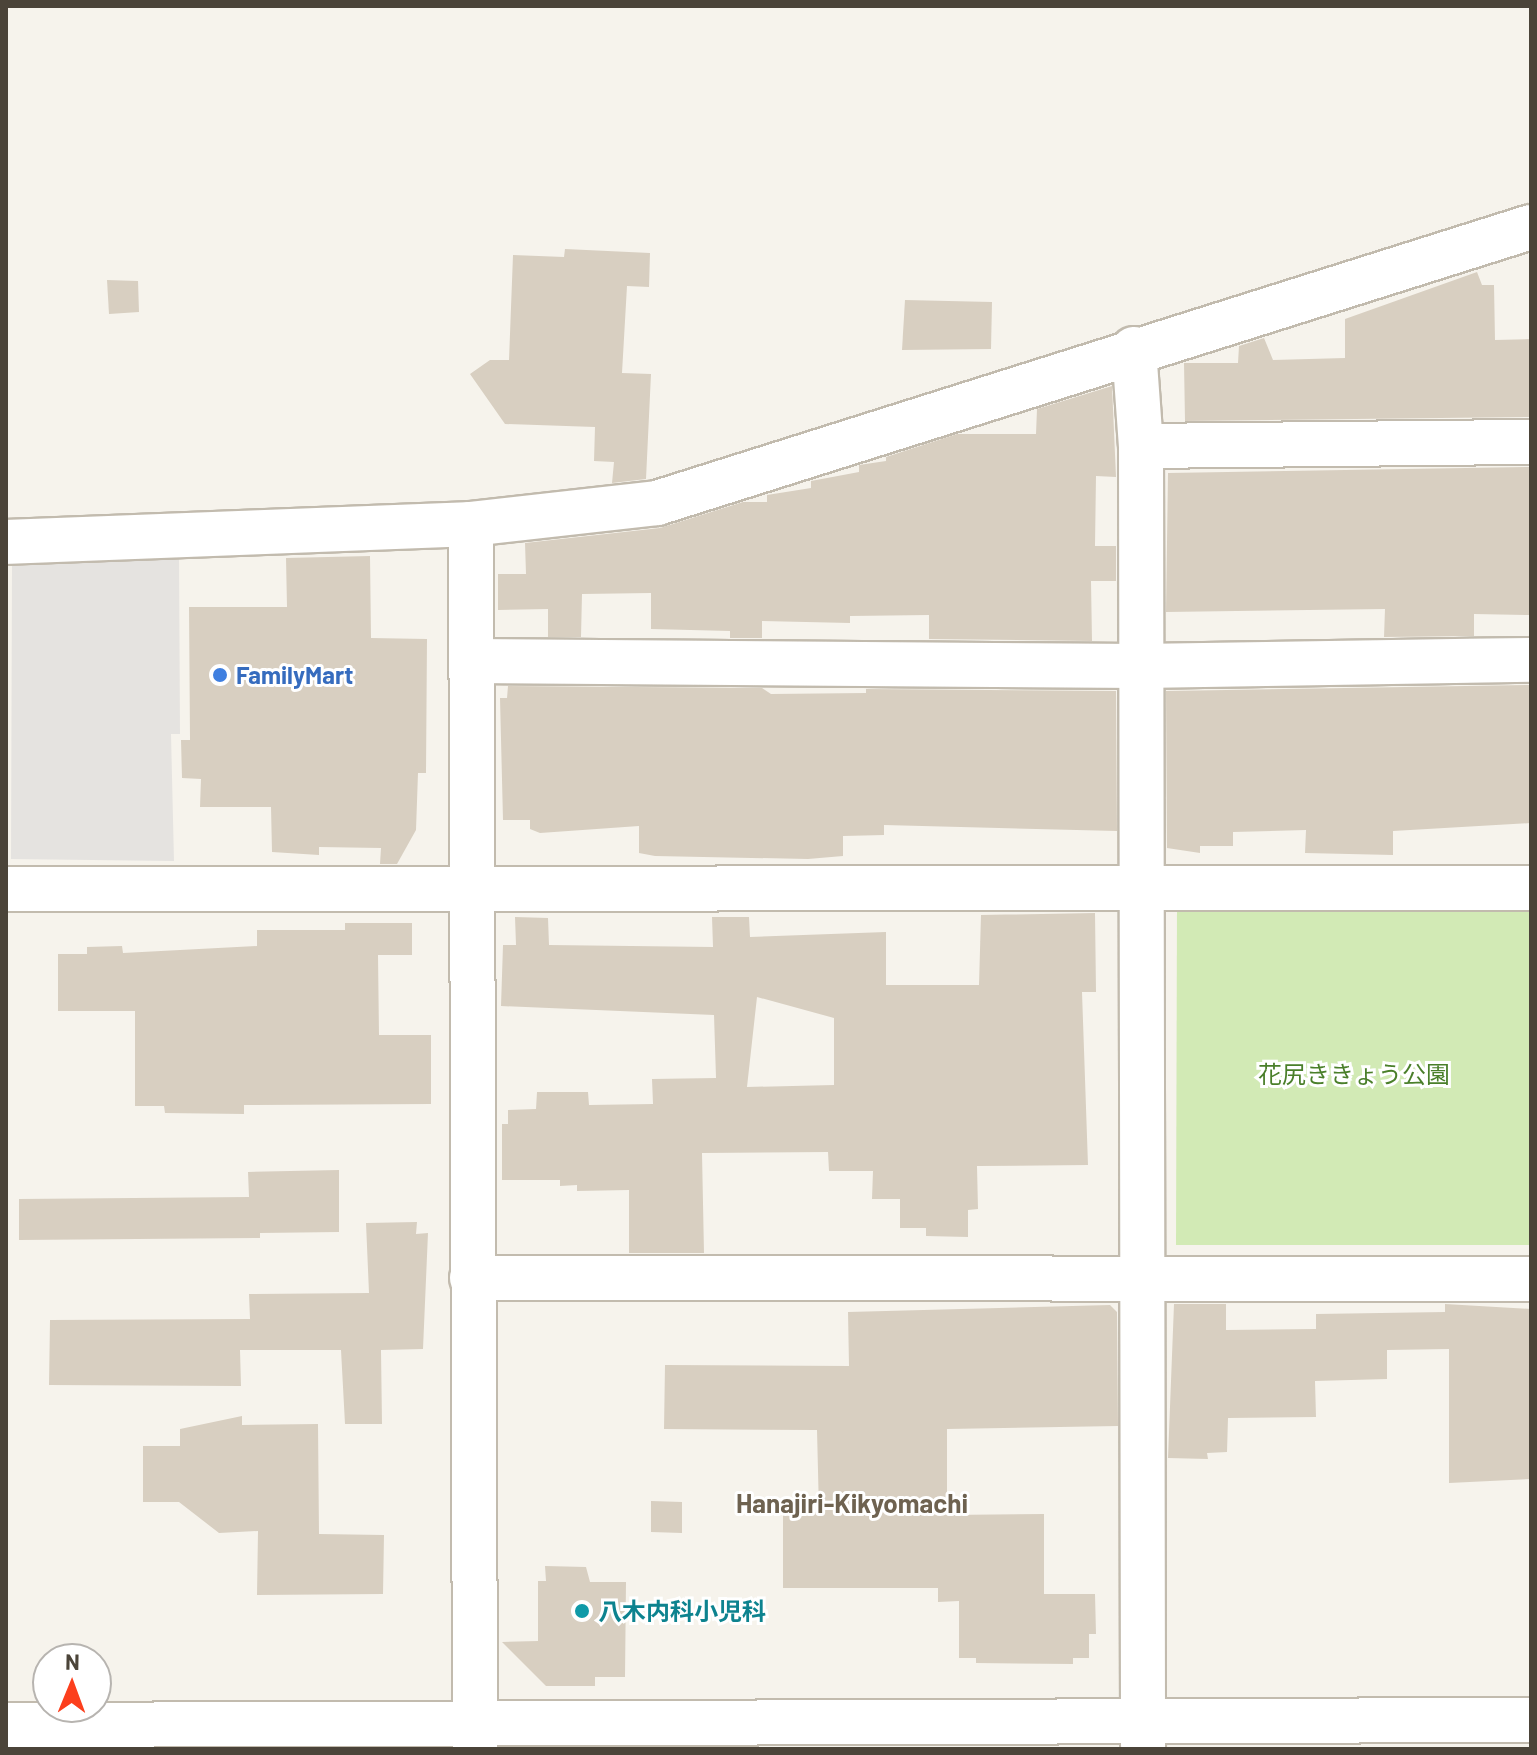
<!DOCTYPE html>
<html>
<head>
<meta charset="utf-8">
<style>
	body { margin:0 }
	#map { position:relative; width:1537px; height:1755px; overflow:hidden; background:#f6f3ec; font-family:Barlow,"Noto Sans JP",sans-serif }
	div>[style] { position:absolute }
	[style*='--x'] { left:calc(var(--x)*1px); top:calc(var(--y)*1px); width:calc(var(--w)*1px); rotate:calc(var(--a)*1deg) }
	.green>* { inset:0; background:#d2eab5 }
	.parking>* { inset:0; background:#e5e3e0 }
	.building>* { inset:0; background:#d8cfc1 }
	.roads { filter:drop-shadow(2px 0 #c2bbae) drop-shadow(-2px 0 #c2bbae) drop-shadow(0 2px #c2bbae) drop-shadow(0 -2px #c2bbae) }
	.minor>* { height:44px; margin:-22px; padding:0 22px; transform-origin:22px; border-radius:22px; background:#fff }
	.dots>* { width:22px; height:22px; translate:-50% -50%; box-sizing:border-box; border:4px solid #fff; border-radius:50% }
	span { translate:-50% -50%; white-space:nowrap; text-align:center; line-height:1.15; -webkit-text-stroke:6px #fff; paint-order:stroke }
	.shop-label { font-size:24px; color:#366cbe; font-weight:700 }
	.left { translate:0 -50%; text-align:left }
	.park-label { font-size:24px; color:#4a7f2a }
	.culture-label { font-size:24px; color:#0d838f; font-weight:700 }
	.neighbourhood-label { font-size:26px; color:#6e6250; font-weight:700 }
	.frame { position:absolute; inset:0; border:8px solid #4b4439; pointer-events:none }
	.north { position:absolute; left:32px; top:1643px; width:80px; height:80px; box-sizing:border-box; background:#fff; border:2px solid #b7b4b0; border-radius:50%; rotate:1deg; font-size:22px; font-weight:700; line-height:32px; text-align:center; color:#4b4439 }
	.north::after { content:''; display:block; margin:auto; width:28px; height:36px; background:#fc3f1d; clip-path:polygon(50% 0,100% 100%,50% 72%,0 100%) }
</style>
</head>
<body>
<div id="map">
	<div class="green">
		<i style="clip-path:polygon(1177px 904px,1531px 904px,1531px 1245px,1176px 1245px)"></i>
	</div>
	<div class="parking">
		<i style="clip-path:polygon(179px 557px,180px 734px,171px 734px,174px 861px,11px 859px,12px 566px)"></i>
	</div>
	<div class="building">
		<i style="clip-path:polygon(565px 249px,650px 253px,649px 287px,627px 286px,622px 373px,651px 374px,646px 479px,612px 483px,614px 462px,594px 461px,595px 427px,505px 424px,470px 374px,490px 360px,509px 360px,513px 255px,564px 257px)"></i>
		<i style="clip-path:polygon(1477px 272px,1482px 285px,1494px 285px,1495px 340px,1531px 339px,1531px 417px,1185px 421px,1184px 363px,1238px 363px,1239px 346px,1264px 338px,1273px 360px,1345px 358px,1345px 319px)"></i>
		<i style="clip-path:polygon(107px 280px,138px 281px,139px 312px,109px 314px)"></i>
		<i style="clip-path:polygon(905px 300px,992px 302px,991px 349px,902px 350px)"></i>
		<i style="clip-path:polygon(1112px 386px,1116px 477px,1096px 476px,1095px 546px,1116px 546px,1116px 581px,1091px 581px,1092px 641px,929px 639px,929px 615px,850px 616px,850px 623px,762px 621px,762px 638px,730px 638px,730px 631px,651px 629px,651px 593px,582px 594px,581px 637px,548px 637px,548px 609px,498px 610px,498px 574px,526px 574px,525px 543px,660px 528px,743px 502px,767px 502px,767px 495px,811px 488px,811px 481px,859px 472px,859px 465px,886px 461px,886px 457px,957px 434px,1036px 434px,1037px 409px)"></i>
		<i style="clip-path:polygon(1531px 467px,1531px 615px,1474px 614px,1474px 636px,1384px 637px,1385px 609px,1166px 612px,1168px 473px)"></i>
		<i style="clip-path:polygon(370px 556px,371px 638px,427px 639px,426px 773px,418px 773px,416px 830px,397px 864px,380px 864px,381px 848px,319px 847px,319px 855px,272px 852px,271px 807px,200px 807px,201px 779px,182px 778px,181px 740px,190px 740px,189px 607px,287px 607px,286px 558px)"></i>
		<i style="clip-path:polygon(1531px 685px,1531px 823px,1393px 831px,1393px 855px,1305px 853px,1306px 830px,1233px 832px,1233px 846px,1200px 846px,1200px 853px,1167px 848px,1166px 691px)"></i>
		<i style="clip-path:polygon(508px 686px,762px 688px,771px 694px,866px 693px,866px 689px,1116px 691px,1117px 831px,884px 825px,884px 835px,843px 836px,843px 856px,808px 859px,655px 856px,639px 853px,639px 826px,540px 833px,530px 829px,530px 820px,503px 820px,500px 698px,507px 698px)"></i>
		<i style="clip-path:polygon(evenodd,1095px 913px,1096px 992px,1082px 992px,1088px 1165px,977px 1166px,978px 1209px,968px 1210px,968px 1237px,926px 1236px,926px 1228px,900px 1228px,900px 1199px,872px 1199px,873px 1171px,829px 1171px,828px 1152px,702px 1153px,704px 1253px,629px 1253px,629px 1190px,577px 1191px,577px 1185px,560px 1186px,560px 1180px,502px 1180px,502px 1124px,508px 1124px,508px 1110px,536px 1109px,537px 1092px,588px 1092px,589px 1105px,653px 1104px,652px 1079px,716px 1078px,714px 1015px,501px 1006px,503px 945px,516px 945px,515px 917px,548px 918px,549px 945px,713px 947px,712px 917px,749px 917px,750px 937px,886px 932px,886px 985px,979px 985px,981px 915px,1095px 913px,757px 997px,834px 1018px,834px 1085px,747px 1087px,757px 997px)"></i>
		<i style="clip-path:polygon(345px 923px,412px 923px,412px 955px,378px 955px,379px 1035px,431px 1035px,431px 1104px,244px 1105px,244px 1114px,165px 1113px,164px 1106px,135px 1106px,135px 1011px,58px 1011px,58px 954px,87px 954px,87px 947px,122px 946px,123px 953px,257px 946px,257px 930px,345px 930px)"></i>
		<i style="clip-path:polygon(339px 1170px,339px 1232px,260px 1233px,260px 1238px,19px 1240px,19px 1199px,249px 1197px,248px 1172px)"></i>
		<i style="clip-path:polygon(417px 1222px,416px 1234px,428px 1233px,423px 1349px,381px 1350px,382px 1424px,345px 1424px,341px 1350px,240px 1350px,241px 1386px,49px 1385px,50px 1320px,250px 1319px,249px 1294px,369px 1293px,366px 1223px)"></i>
		<i style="clip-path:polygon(1174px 1304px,1226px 1304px,1226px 1330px,1316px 1329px,1316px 1314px,1445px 1312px,1445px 1304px,1531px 1309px,1531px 1479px,1449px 1483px,1449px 1349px,1387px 1350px,1387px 1379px,1315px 1381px,1316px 1417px,1228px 1418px,1227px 1452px,1207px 1453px,1208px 1459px,1168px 1458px)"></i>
		<i style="clip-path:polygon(1110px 1305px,1117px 1312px,1118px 1426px,947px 1429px,947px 1515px,1044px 1514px,1044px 1594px,1095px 1594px,1096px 1634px,1089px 1634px,1089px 1658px,1073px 1658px,1073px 1664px,976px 1663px,976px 1658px,959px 1658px,959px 1601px,938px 1602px,938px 1588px,783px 1588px,783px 1512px,819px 1512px,817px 1430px,664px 1429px,665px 1365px,849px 1366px,848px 1312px)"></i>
		<i style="clip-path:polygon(242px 1416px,242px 1425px,318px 1424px,319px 1534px,384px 1535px,383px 1594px,257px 1595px,258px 1531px,219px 1533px,179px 1502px,143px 1502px,143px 1446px,180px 1446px,180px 1429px)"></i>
		<i style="clip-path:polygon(651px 1501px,682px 1502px,682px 1533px,651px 1532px)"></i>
		<i style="clip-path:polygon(545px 1566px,586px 1567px,590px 1582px,626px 1582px,625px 1677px,595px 1677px,595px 1686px,546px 1686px,502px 1642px,538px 1641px,538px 1581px,546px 1581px)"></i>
	</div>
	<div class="roads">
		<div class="minor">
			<i style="--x:1134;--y:349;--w:97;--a:85.9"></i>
			<i style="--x:1141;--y:446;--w:1300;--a:89.91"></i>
			<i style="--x:1141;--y:446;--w:390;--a:-0.6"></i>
			<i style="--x:471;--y:524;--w:1225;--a:89.81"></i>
			<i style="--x:6;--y:542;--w:465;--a:-2.2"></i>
			<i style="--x:471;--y:524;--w:187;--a:-6.4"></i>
			<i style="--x:657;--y:503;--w:917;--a:-17.53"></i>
			<i style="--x:471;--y:661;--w:670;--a:0.43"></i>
			<i style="--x:1141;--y:666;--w:390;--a:-0.9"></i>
			<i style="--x:6;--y:889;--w:1525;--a:-0.04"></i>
			<i style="--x:472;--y:1278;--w:1059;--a:0.05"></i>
			<i style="--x:6;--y:1725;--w:1525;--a:-0.19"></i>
		</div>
	</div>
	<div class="dots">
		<i style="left:220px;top:675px;background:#3f7fe0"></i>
		<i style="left:582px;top:1611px;background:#0f9aa8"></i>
	</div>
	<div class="shop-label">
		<span class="left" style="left:236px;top:675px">FamilyMart</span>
	</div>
	<div class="park-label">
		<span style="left:1354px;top:1074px">花尻ききょう公園</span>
	</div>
	<div class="culture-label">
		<span class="left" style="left:598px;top:1611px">八木内科小児科</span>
	</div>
	<div class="neighbourhood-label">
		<span style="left:852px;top:1503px">Hanajiri-Kikyomachi</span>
	</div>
	<div class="frame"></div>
	<div class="north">N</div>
</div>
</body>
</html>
